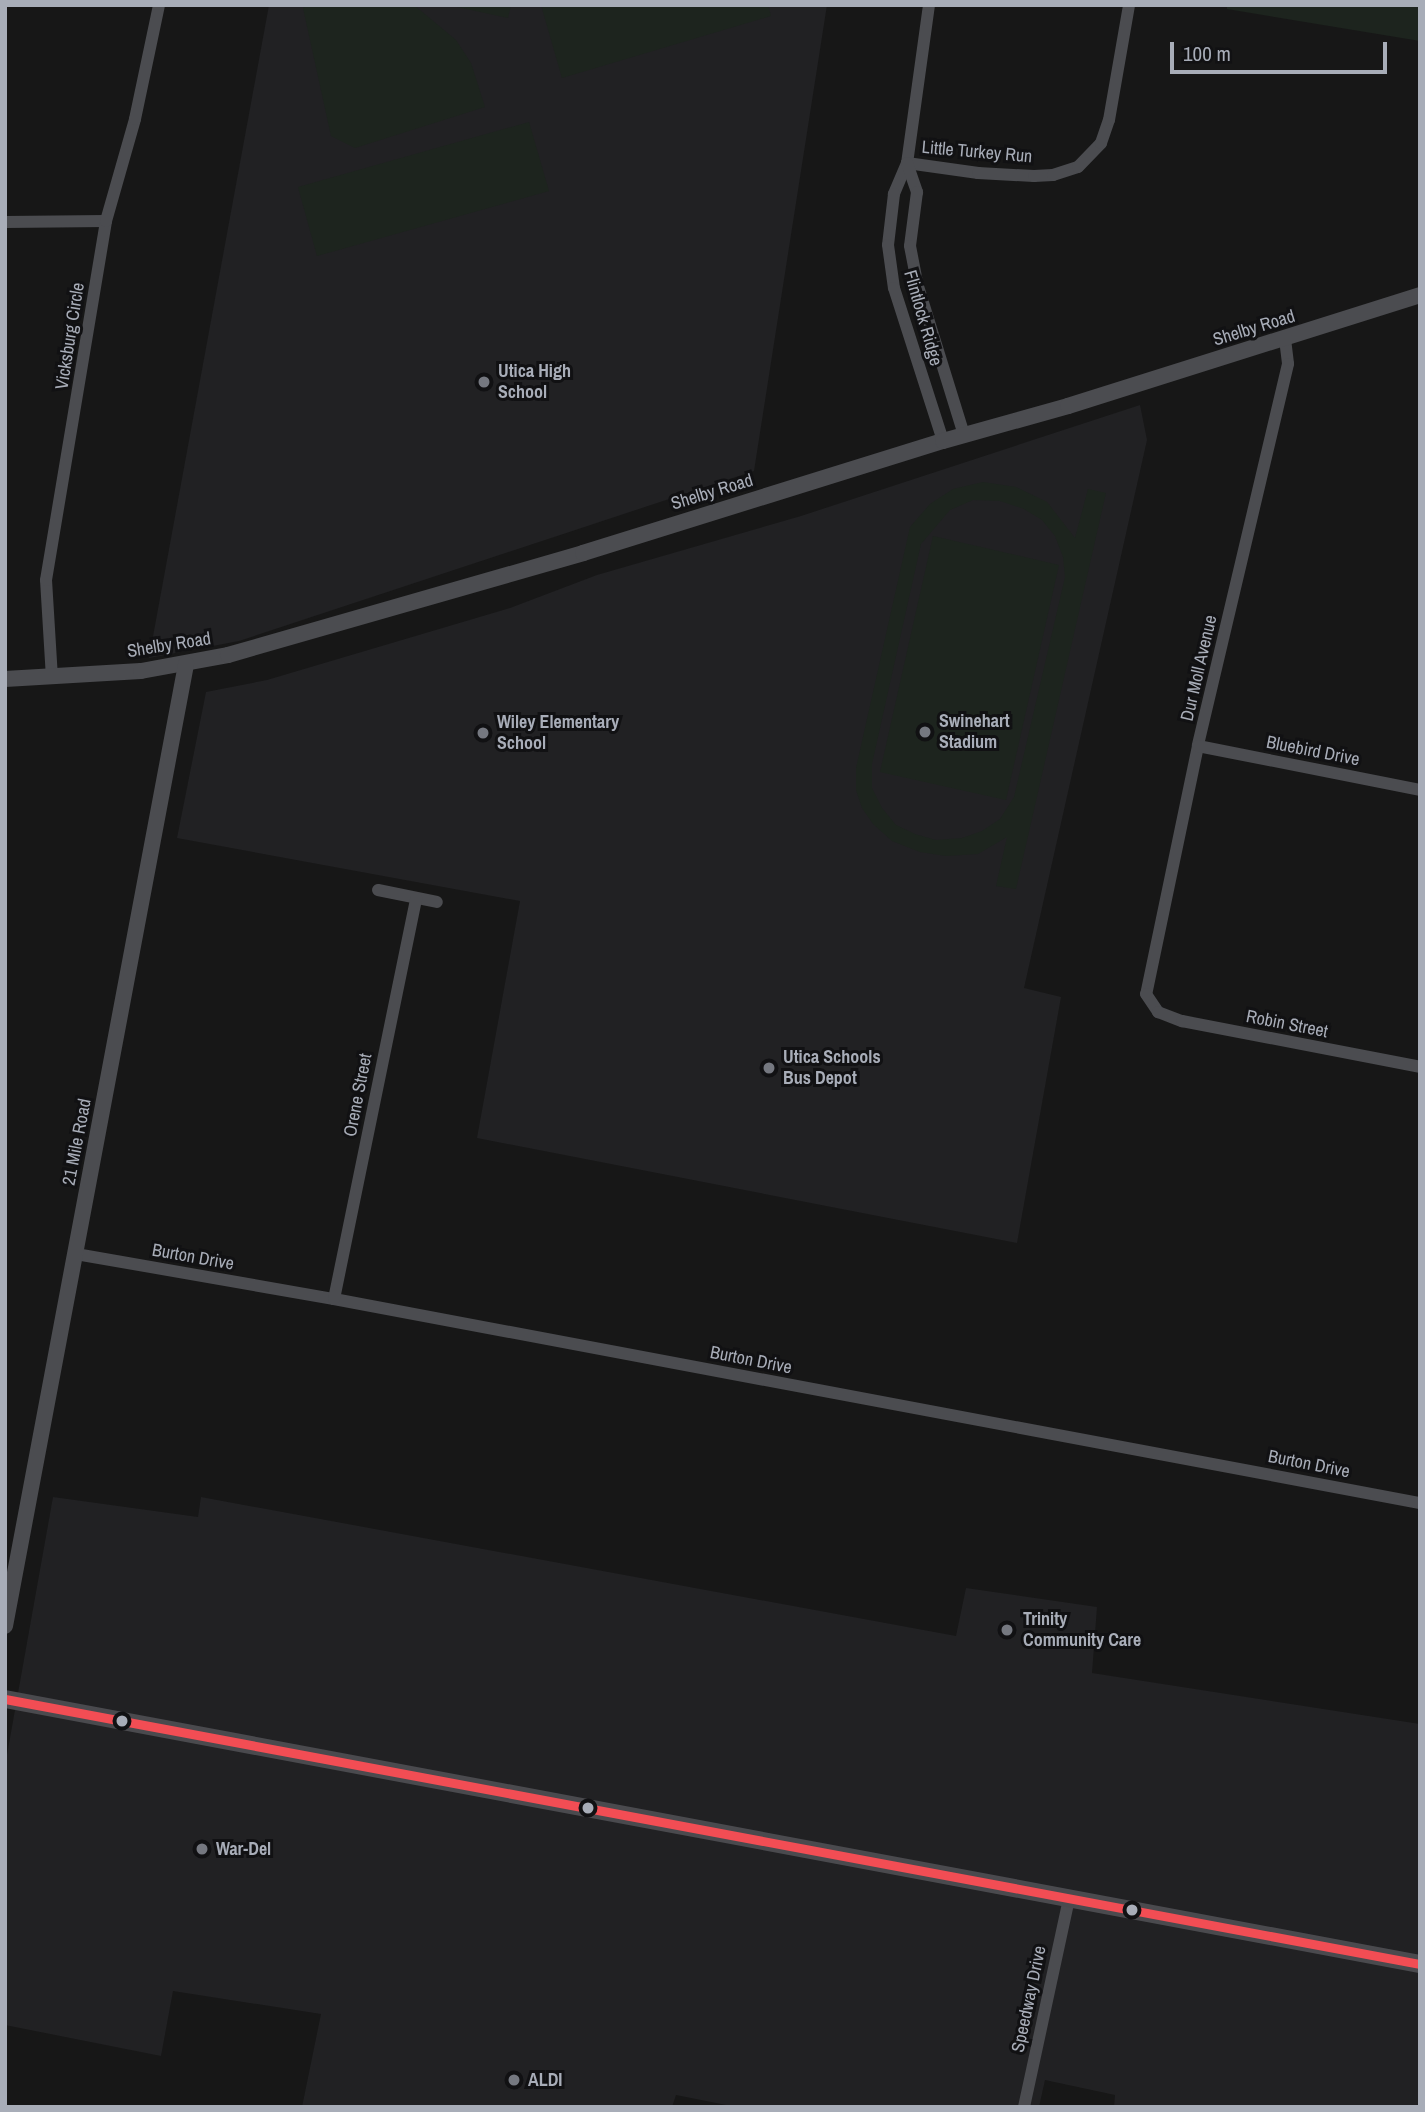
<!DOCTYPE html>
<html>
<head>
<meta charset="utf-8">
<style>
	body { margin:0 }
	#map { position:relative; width:1425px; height:2112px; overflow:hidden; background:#171717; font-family:"Archivo Narrow",sans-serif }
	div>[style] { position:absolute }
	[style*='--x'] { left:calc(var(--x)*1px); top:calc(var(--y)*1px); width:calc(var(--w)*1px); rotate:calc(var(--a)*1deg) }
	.built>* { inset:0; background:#212123 }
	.green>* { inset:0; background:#1d241e }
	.minor>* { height:12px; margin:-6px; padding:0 6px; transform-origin:6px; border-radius:6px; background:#4b4c50 }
	.tertiary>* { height:16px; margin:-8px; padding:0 8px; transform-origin:8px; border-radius:8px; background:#4b4c50 }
	.secondary>* { height:18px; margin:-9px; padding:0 9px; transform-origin:9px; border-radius:9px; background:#4a4a4e }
	.bus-1>* { height:9px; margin:-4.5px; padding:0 4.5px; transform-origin:4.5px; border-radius:4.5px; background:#f24d54 }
	.dots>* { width:19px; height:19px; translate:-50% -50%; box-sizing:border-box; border:4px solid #111113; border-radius:50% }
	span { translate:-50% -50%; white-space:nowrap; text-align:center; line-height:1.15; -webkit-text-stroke:6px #111113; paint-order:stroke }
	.street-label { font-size:18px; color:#a8adb8 }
	.poi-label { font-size:18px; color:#a8adb8; font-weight:700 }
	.left { translate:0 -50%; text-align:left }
	.frame { position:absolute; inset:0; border:7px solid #a8adb8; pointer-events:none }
	.scale { position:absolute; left:1170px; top:42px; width:217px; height:32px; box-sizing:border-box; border:4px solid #a8adb8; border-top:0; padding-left:9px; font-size:21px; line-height:24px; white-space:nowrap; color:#a8adb8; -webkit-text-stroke:5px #111113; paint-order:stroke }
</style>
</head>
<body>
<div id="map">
	<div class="built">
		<i style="clip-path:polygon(269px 5px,827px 5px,754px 471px,239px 641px,149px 658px)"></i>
		<i style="clip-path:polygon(1140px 405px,1147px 440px,1024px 988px,1061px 997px,1017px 1243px,477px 1138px,520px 901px,177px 838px,206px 692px,267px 680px,510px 608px,597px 575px,801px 516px)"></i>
		<i style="clip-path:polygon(53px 1497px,198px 1517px,201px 1497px,956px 1636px,966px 1588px,1097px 1607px,1092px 1673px,1420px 1724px,1420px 2107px,1114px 2107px,1115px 2095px,1045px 2080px,1039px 2107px,736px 2107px,676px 2095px,672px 2107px,302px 2107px,321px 2014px,173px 1991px,161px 2056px,5px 2025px,5px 1766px)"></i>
	</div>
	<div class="green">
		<i style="clip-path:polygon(307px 5px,414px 5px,456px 40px,471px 63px,485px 107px,355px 148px,331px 136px,303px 8px)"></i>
		<i style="clip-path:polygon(448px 5px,511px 5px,508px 18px)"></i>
		<i style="clip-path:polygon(541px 5px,768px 5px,771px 16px,562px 78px)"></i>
		<i style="clip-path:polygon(1227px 5px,1420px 5px,1420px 41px,1227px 9px)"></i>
		<i style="clip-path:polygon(529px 122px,549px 191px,317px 256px,298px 187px)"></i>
		<i style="clip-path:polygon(evenodd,983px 482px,1016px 487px,1047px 502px,1075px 538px,1088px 489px,1106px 493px,1016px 889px,996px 886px,1007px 837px,978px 854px,946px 856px,920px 852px,892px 841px,873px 824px,862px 808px,856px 790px,856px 768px,910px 527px,930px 504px,953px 489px,983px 482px,973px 500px,1000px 501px,1024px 509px,1042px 520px,1055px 536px,1063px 557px,1065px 577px,1014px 797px,1000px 819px,982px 831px,962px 838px,936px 840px,915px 834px,896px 825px,882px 808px,872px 788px,872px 764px,921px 544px,950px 510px,973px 500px)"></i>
		<i style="clip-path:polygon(933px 536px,1059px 565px,1006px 800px,880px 772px)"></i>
	</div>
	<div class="minor">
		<i style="--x:929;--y:5;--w:160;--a:97.9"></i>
		<i style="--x:907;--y:163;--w:34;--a:113"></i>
		<i style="--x:894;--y:194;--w:51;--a:96.7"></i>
		<i style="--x:888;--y:245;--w:43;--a:82.1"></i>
		<i style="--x:894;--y:288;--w:161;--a:72.2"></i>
		<i style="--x:907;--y:163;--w:72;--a:8"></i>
		<i style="--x:978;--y:173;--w:56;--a:3.1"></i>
		<i style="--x:1034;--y:176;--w:19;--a:-3"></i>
		<i style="--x:1053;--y:175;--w:26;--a:-18"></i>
		<i style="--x:1078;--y:167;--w:33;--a:-46"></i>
		<i style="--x:1101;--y:143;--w:24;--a:-71"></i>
		<i style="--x:1109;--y:120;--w:117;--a:-80.1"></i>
		<i style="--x:907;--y:163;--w:31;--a:71"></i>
		<i style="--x:917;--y:192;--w:54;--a:97.4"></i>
		<i style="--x:910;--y:246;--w:38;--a:79"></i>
		<i style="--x:917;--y:283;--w:159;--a:72.8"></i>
		<i style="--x:5;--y:222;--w:101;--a:-0.6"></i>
		<i style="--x:1285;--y:339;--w:25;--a:83"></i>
		<i style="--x:1288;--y:364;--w:392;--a:103.3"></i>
		<i style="--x:1198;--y:746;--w:253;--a:101.8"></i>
		<i style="--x:1146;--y:994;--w:22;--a:56"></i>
		<i style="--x:1158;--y:1012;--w:26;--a:21"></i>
		<i style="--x:1182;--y:1021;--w:242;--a:10.9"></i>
		<i style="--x:52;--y:678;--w:98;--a:-93.5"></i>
		<i style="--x:46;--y:580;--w:364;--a:-80.5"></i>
		<i style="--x:106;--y:221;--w:106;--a:-74.1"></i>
		<i style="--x:135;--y:119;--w:116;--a:-78.1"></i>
		<i style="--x:1198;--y:746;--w:226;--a:11.2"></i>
		<i style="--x:378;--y:890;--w:60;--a:11.5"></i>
		<i style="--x:76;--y:1254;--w:262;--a:9.9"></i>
		<i style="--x:334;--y:1299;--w:1105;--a:10.64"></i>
		<i style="--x:334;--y:1299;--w:409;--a:-78.4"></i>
		<i style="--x:1024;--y:2107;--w:214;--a:-77.8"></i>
	</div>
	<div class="tertiary">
		<i style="--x:5;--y:679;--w:136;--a:-3.4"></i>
		<i style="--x:141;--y:671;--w:88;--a:-10.4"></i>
		<i style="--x:228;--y:655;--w:369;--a:-16"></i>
		<i style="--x:583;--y:553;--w:377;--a:-17.3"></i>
		<i style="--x:943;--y:441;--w:130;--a:-15.6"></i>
		<i style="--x:1068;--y:406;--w:369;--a:-17.5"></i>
		<i style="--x:5;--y:1626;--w:979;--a:-79.34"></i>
	</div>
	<div class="secondary">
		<i style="--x:5;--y:1699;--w:1440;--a:10.61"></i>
	</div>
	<div class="bus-1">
		<i style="--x:5;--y:1699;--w:1440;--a:10.61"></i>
	</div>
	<div class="dots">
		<i style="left:484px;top:382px;background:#757880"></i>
		<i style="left:925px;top:732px;background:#757880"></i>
		<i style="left:483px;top:733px;background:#757880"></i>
		<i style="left:769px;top:1068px;background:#757880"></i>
		<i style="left:1007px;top:1630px;background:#757880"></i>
		<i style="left:122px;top:1721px;background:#a8adb8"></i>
		<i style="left:588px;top:1808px;background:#a8adb8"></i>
		<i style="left:202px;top:1849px;background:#757880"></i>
		<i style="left:1132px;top:1910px;background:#a8adb8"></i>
		<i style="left:514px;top:2080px;background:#757880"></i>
	</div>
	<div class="street-label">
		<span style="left:977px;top:152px;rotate:5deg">Little Turkey Run</span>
		<span style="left:923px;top:318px;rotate:74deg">Flintlock Ridge</span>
		<span style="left:1254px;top:328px;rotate:-17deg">Shelby Road</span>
		<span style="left:70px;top:336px;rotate:-81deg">Vicksburg Circle</span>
		<span style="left:712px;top:492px;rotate:-17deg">Shelby Road</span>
		<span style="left:169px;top:645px;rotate:-9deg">Shelby Road</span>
		<span style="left:1199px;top:668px;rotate:-77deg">Dur Moll Avenue</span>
		<span style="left:1313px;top:751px;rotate:11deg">Bluebird Drive</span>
		<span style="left:1287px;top:1024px;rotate:11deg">Robin Street</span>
		<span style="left:358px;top:1095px;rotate:-79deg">Orene Street</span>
		<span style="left:77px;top:1142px;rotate:-79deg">21 Mile Road</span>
		<span style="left:193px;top:1257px;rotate:10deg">Burton Drive</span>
		<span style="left:751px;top:1360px;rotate:11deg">Burton Drive</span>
		<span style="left:1309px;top:1464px;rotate:11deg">Burton Drive</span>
		<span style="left:1029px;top:1999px;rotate:-78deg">Speedway Drive</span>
	</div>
	<div class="poi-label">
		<span class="left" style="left:498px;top:382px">Utica High<br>School</span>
		<span class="left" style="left:939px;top:732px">Swinehart<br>Stadium</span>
		<span class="left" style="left:497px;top:733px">Wiley Elementary<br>School</span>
		<span class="left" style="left:783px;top:1068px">Utica Schools<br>Bus Depot</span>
		<span class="left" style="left:1023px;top:1630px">Trinity<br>Community Care</span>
		<span class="left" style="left:216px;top:1849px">War-Del</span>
		<span class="left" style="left:528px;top:2080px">ALDI</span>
	</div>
	<div class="frame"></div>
	<div class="scale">100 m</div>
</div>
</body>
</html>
